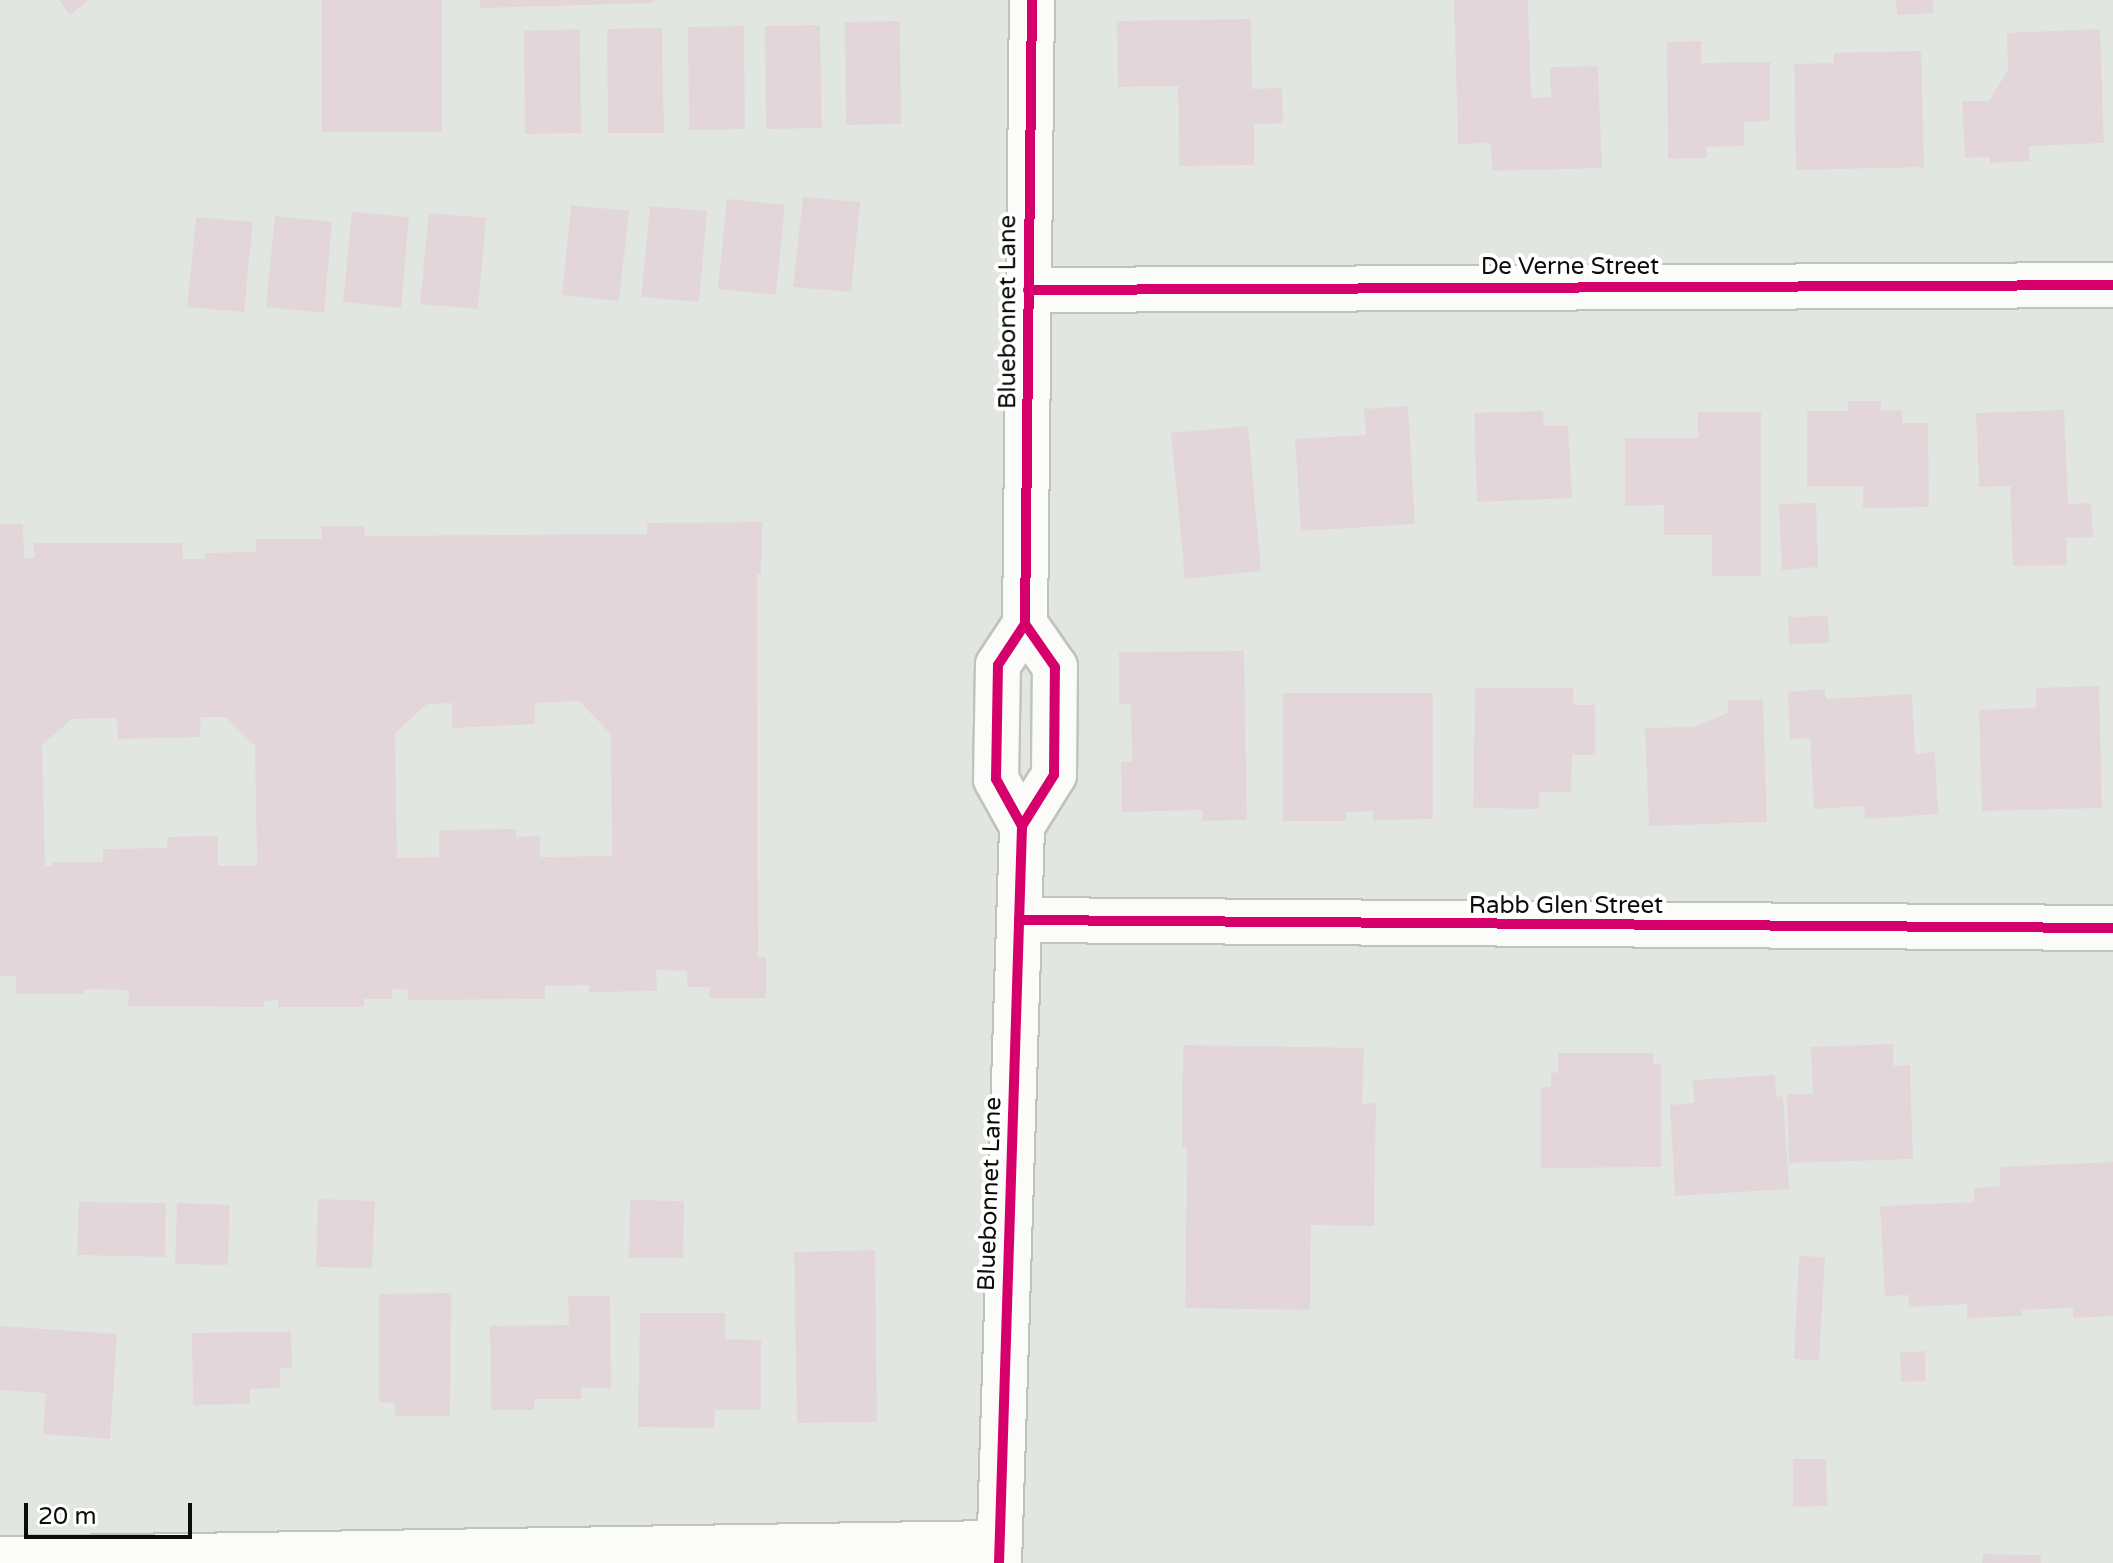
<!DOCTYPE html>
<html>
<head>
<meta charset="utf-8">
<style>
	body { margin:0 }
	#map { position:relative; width:2113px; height:1563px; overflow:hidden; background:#e2e6e0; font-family:"Varela Round",sans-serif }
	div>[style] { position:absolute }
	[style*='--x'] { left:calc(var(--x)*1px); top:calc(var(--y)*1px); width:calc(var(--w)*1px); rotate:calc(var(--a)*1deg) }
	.building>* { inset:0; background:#e3d6da }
	.roads { filter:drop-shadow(2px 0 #bfc3be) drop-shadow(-2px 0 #bfc3be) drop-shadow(0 2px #bfc3be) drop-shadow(0 -2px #bfc3be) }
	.minor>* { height:44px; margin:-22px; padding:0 22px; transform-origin:22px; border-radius:22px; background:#fbfbfa }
	.cycleway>* { height:10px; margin:-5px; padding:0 5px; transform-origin:5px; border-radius:5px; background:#d6006c }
	span { translate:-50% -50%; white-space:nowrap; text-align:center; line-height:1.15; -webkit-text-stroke:8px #fff; paint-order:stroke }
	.street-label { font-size:24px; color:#0a0d08 }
	.scale { position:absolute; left:24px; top:1503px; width:168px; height:36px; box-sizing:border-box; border:4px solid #0a0d08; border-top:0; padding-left:10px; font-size:24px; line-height:28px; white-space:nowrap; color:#0a0d08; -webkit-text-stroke:6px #fff; paint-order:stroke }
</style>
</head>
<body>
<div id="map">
	<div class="building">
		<i style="clip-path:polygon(59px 0,89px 0,70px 15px)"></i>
		<i style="clip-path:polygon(322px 0,442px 0,442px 132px,322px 132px)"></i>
		<i style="clip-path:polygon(480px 0,653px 0,653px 3px,480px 8px)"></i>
		<i style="clip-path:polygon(1454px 0,1528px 0,1531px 98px,1551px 97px,1550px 67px,1598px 66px,1602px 168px,1492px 171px,1491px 143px,1458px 144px)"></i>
		<i style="clip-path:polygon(1896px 0,1933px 0,1933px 13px,1897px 15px)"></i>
		<i style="clip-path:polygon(1251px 19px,1252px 89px,1282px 88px,1283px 123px,1254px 124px,1254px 165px,1179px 166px,1178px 86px,1118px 87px,1117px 21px)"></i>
		<i style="clip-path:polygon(900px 21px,901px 124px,846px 125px,845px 22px)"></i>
		<i style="clip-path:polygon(820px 25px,822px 128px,766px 129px,765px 26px)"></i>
		<i style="clip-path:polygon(744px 26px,745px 129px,689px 130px,688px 27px)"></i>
		<i style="clip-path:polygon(662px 28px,664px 133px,608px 133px,607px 29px)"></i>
		<i style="clip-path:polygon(580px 29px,581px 133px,525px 134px,524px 31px)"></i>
		<i style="clip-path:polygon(2100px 29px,2104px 143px,2029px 146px,2030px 161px,1990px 163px,1990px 157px,1965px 158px,1962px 101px,1989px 101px,2008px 70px,2007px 33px)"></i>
		<i style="clip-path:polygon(1701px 41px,1701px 63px,1770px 62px,1770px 121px,1744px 122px,1744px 146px,1706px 147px,1706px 158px,1668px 159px,1667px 42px)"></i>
		<i style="clip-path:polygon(1921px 51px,1924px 167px,1796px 170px,1794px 64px,1834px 63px,1834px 53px)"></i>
		<i style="clip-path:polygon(803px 197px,860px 202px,851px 292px,793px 287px)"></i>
		<i style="clip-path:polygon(727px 199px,785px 205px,776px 295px,718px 289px)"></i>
		<i style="clip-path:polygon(571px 205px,629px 211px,619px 301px,562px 295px)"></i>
		<i style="clip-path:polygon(650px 206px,707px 211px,699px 302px,641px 297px)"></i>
		<i style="clip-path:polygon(352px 212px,409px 217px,401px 308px,343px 302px)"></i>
		<i style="clip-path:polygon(429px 213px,486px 218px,478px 309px,420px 304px)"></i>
		<i style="clip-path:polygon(275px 216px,332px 222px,324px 313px,266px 307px)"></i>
		<i style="clip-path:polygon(196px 217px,253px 222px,244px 312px,187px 307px)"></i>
		<i style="clip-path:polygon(1848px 401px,1881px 401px,1881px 411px,1902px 410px,1902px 423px,1928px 423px,1929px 507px,1863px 508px,1863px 486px,1807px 486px,1807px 411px,1848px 411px)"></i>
		<i style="clip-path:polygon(1408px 406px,1415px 524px,1301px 531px,1295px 439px,1366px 435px,1364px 409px)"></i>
		<i style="clip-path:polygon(2064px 410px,2068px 504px,2091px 503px,2093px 537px,2066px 538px,2067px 565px,2013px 566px,2010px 486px,1979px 487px,1976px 413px)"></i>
		<i style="clip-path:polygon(1543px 411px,1544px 426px,1568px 426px,1572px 498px,1477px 502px,1474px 413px)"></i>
		<i style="clip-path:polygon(1698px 412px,1761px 412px,1761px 576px,1712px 576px,1712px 535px,1664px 535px,1664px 505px,1625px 506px,1625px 438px,1698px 438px)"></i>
		<i style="clip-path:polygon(1248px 426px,1261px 571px,1185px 579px,1171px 433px)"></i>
		<i style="clip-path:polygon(1816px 503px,1818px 567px,1782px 570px,1779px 504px)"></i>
		<i style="clip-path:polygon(evenodd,762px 522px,761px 575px,757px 574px,758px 958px,766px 957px,766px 998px,710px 998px,710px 987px,687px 987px,687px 971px,656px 970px,657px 991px,589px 992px,589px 985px,545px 986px,545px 999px,408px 1000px,408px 990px,392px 989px,392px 999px,364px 999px,364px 1007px,278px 1007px,278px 1000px,264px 1001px,264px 1007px,128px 1006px,129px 990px,84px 989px,84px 994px,16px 994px,16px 976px,0 976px,0 524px,23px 524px,24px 558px,34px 558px,34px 543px,182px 543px,183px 559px,205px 559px,205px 553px,256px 552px,256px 539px,322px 539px,321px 526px,364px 526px,365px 536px,647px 534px,647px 523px,762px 522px,579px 701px,611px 734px,612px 856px,540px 857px,540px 836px,516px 837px,516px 829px,439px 830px,439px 857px,397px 858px,395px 733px,427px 704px,452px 703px,452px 728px,535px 724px,535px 703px,579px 701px,762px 522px,201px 717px,226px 717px,255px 746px,257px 866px,218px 866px,218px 836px,167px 837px,167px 848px,103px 849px,103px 862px,52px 862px,53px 866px,45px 867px,42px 745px,72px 719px,117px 718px,118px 739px,200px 737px,201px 717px)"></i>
		<i style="clip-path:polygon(1828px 616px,1829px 643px,1789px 644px,1788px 617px)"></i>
		<i style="clip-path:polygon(1244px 651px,1247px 820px,1202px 821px,1202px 810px,1122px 812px,1121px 762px,1132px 761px,1131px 704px,1119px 704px,1119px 652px)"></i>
		<i style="clip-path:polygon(2099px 686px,2102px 808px,1982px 811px,1979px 710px,2036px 708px,2036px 688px)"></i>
		<i style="clip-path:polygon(1475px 688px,1574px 688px,1573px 705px,1595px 705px,1595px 755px,1572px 755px,1571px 792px,1539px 792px,1539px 809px,1473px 808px)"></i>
		<i style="clip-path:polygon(1825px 689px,1826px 699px,1912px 694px,1915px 754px,1935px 752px,1938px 814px,1865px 819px,1864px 806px,1814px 809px,1810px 738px,1790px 739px,1788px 692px)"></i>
		<i style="clip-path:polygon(1283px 693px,1433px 693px,1433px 819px,1373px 820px,1373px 811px,1346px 812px,1346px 821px,1283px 821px)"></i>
		<i style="clip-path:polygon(1728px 700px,1763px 700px,1767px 822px,1649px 826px,1645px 728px,1694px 727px,1728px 713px)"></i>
		<i style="clip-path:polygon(1893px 1044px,1894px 1066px,1910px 1065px,1913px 1159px,1789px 1163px,1787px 1094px,1813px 1094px,1811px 1047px)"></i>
		<i style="clip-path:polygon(1183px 1045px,1364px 1048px,1362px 1104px,1376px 1103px,1374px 1226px,1311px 1225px,1310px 1310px,1185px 1308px,1187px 1147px,1182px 1147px)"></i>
		<i style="clip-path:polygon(1558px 1053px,1653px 1053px,1654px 1064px,1661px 1064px,1661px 1167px,1541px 1168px,1541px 1088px,1551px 1087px,1551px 1072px,1558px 1073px)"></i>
		<i style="clip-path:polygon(1775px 1075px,1776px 1097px,1783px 1096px,1789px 1189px,1675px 1196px,1670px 1105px,1694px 1103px,1693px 1080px)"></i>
		<i style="clip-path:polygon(2113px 1162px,2113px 1316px,2073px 1318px,2073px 1308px,2022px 1310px,2022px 1316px,1967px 1318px,1967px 1304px,1909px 1307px,1908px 1295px,1885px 1296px,1880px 1206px,1974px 1202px,1974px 1188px,2000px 1186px,2000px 1167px)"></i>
		<i style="clip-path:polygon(318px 1199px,375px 1201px,372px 1268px,316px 1267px)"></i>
		<i style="clip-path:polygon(630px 1200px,684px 1201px,683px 1258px,629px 1258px)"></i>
		<i style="clip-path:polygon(79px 1202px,166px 1203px,165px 1257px,77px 1255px)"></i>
		<i style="clip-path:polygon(177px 1203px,230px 1205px,228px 1265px,175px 1264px)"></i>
		<i style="clip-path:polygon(875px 1250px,877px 1422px,797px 1423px,794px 1252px)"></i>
		<i style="clip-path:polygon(1799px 1256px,1825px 1257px,1819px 1361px,1794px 1359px)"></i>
		<i style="clip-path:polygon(451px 1293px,450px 1416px,395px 1416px,395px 1403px,379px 1402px,379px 1294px)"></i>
		<i style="clip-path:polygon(568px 1296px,610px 1296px,611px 1388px,581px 1388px,581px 1399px,534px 1399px,534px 1410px,491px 1410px,490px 1326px,569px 1325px)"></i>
		<i style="clip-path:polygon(640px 1313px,725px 1313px,725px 1339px,761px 1340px,761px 1410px,715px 1410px,714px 1428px,638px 1427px)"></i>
		<i style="clip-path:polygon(0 1326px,117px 1334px,110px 1439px,43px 1434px,46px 1393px,0 1390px)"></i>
		<i style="clip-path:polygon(291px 1332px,292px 1368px,280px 1368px,280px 1388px,250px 1389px,250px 1404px,193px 1405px,192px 1333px)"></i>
		<i style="clip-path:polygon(1925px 1351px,1926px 1381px,1901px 1382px,1900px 1353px)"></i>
		<i style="clip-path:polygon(1793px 1459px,1826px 1459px,1827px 1506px,1793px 1507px)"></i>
		<i style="clip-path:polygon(1983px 1554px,2041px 1555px,2041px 1563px,1982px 1563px)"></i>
	</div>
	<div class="roads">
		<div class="minor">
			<i style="--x:1028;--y:290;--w:1085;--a:-0.26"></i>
			<i style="--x:1022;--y:826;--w:54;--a:-119"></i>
			<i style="--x:996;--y:779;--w:114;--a:-89"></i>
			<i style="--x:998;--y:665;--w:49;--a:-56.6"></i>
			<i style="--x:1025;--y:624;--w:624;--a:-89.36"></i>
			<i style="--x:1019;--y:920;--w:1094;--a:0.42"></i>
			<i style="--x:0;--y:1559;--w:999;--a:-0.92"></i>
			<i style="--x:999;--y:1563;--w:737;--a:-88.21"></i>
			<i style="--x:1022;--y:826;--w:60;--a:-57.9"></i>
			<i style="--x:1054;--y:775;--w:108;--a:-89.5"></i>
			<i style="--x:1055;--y:667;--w:52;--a:-124.9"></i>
		</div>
	</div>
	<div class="cycleway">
		<i style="--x:1028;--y:290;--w:1085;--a:-0.26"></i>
		<i style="--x:1022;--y:826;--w:54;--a:-119"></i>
		<i style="--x:996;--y:779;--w:114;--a:-89"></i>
		<i style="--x:998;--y:665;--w:49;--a:-56.6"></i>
		<i style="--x:1025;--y:624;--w:624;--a:-89.36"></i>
		<i style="--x:1019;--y:920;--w:1094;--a:0.42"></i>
		<i style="--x:999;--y:1563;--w:737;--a:-88.21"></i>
		<i style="--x:1022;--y:826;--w:60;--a:-57.9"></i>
		<i style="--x:1054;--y:775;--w:108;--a:-89.5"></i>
		<i style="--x:1055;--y:667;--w:52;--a:-124.9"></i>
	</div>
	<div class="street-label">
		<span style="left:1570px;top:267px">De Verne Street</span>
		<span style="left:1008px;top:312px;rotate:-90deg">Bluebonnet Lane</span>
		<span style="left:1566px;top:906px">Rabb Glen Street</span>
		<span style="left:990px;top:1194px;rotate:-88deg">Bluebonnet Lane</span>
	</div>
	<div class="scale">20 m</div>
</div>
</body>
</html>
